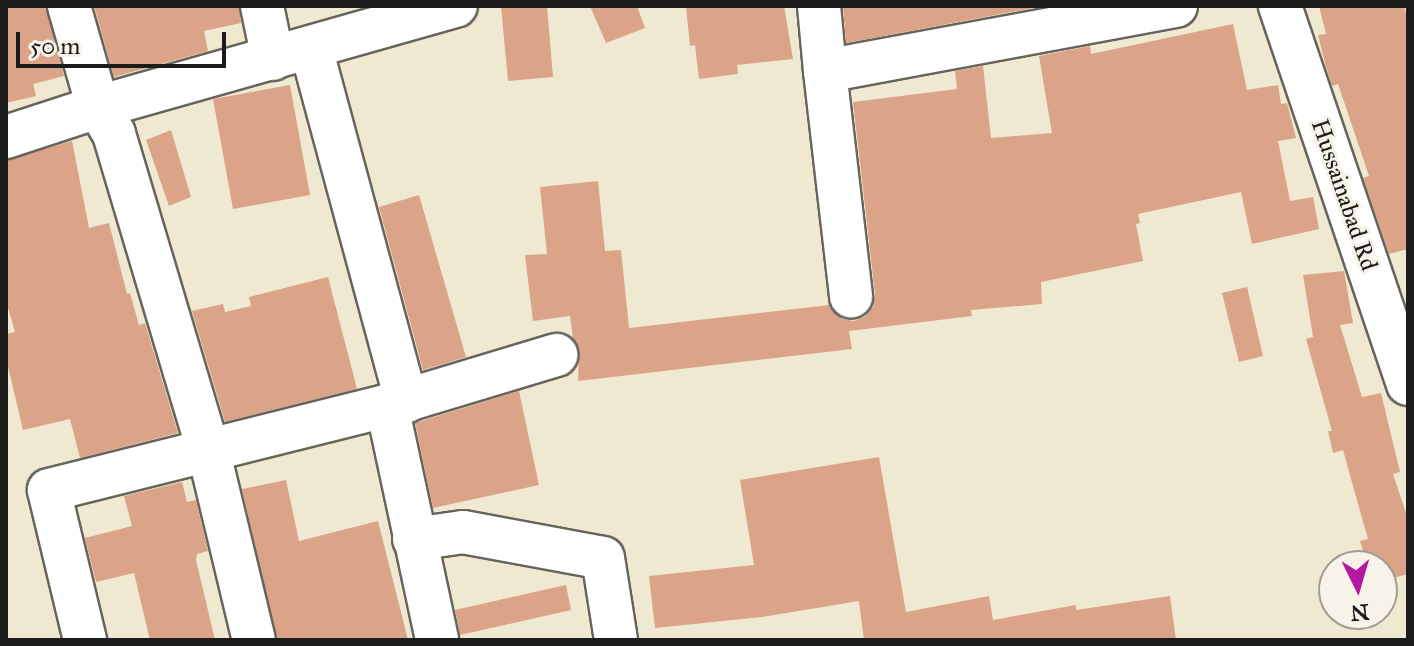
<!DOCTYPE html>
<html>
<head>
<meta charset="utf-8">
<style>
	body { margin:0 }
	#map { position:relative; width:1414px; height:646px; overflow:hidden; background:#f0e9d2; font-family:"IM FELL Great Primer",serif }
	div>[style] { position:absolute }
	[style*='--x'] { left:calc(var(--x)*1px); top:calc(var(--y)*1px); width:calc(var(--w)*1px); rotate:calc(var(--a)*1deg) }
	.building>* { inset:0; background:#dba387 }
	.roads { filter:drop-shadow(2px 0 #66645c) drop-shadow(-2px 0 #66645c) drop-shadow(0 2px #66645c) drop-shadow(0 -2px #66645c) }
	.minor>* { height:42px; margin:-21px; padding:0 21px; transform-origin:21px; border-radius:21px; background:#fff }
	span { translate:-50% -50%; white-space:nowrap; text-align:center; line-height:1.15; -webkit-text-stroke:6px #f7f3e8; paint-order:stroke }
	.street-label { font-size:24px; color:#1c1c1c }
	.frame { position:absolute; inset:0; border:8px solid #1c1c1c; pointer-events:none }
	.north { position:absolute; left:1318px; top:550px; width:80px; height:80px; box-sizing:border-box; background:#f7f3e8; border:2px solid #9f9d96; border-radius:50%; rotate:175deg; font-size:22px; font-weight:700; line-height:32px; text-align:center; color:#1c1c1c }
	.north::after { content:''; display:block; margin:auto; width:28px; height:36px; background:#b5179e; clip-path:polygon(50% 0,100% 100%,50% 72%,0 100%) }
	.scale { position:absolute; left:16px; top:32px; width:210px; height:36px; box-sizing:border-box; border:4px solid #1c1c1c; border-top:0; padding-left:10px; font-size:24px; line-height:28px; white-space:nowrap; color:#1c1c1c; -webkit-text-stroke:6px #f7f3e8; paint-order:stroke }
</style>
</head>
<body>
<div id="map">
	<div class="building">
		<i style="clip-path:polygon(6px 6px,46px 6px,64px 76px,33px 84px,36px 96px,6px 103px)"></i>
		<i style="clip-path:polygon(94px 6px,239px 6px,241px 23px,204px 31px,208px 51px,114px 77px)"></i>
		<i style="clip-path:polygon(501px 6px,547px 6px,553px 77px,508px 81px)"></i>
		<i style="clip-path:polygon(590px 6px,637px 6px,645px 28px,606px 43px)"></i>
		<i style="clip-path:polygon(686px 6px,784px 6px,793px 59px,737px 65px,738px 74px,699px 79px,695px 45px,690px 46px)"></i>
		<i style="clip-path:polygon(843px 6px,1044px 6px,846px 43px)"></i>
		<i style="clip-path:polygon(1319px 6px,1404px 6px,1408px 22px,1408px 249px,1389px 254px,1363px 178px,1369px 176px,1338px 84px,1332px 86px,1326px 67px,1318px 35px,1326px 34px)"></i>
		<i style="clip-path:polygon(1233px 24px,1247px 90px,1278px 85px,1281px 104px,1287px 103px,1296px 138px,1278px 141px,1290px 201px,1313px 197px,1319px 229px,1252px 244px,1241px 192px,1138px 214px,1140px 223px,1136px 224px,1143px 261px,1041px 282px,1042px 304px,971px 310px,972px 316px,849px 331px,852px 349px,578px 381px,579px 349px,573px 338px,570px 316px,533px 321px,525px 255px,547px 254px,540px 187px,598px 181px,605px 251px,621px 250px,629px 328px,829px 305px,842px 319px,854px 321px,865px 317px,873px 307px,875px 294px,853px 102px,957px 89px,955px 71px,983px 66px,991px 138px,1052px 133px,1039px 56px,1090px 46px,1091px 54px)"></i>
		<i style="clip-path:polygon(290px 85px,310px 195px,233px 209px,213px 99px)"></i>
		<i style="clip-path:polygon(171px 130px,191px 197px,169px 206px,146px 140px)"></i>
		<i style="clip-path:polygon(72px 141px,89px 228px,109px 223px,127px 294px,130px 293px,139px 325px,145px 323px,178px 433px,80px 458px,70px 419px,23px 430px,6px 358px,6px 334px,15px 332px,6px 301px,6px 160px)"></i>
		<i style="clip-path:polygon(419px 195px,466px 357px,423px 370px,379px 207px)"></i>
		<i style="clip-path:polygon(1344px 271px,1353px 323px,1340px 325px,1362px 397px,1381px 393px,1400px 472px,1393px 474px,1408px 519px,1408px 574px,1382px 581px,1382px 566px,1368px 566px,1360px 541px,1368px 539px,1358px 504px,1343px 450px,1333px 453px,1328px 431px,1332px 431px,1306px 339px,1313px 337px,1303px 275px)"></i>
		<i style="clip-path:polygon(328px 277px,357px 389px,225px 422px,192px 311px,223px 304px,225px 312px,251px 306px,249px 297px)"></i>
		<i style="clip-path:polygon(1247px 287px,1263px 356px,1239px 362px,1222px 293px)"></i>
		<i style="clip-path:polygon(519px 391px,539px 485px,433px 508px,415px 423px)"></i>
		<i style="clip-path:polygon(879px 457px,906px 612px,989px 596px,993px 620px,1076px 605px,1076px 610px,1170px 596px,1176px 640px,864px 640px,859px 601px,762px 617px,655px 628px,649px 576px,754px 565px,740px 480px)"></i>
		<i style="clip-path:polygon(286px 480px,299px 541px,378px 521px,408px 640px,277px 640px,242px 489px)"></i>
		<i style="clip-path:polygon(182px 482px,187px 502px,196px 500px,208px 551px,197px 554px,196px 560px,215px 640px,150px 640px,134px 573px,96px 582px,85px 538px,132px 526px,124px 496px)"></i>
		<i style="clip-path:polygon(566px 585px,571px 610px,460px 635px,455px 610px)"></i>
	</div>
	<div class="roads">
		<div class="minor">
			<i style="--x:69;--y:6;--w:105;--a:74"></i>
			<i style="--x:98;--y:107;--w:31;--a:59"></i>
			<i style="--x:114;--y:134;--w:333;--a:73.4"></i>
			<i style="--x:209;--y:453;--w:192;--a:76.5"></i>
			<i style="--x:262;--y:6;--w:54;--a:78.3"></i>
			<i style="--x:819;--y:6;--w:65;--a:84.7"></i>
			<i style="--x:825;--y:71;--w:357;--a:-10.5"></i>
			<i style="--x:1280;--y:6;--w:399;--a:71.3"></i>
			<i style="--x:311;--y:48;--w:366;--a:74.9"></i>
			<i style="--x:825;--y:71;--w:227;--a:83.4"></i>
			<i style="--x:6;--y:137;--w:97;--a:-18.1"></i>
			<i style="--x:98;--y:107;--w:372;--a:-15.8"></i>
			<i style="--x:387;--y:406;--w:177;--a:-16.8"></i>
			<i style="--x:414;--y:539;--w:49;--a:-8.1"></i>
			<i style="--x:463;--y:532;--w:142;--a:10.5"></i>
			<i style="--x:603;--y:558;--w:83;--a:81"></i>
			<i style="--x:85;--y:640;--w:154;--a:-103.5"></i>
			<i style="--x:49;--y:490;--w:348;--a:-14"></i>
			<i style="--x:387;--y:406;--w:239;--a:77.9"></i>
		</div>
	</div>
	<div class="street-label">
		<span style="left:1344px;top:195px;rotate:71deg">Hussainabad Rd</span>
	</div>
	<div class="frame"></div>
	<div class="north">N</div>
	<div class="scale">50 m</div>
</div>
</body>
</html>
